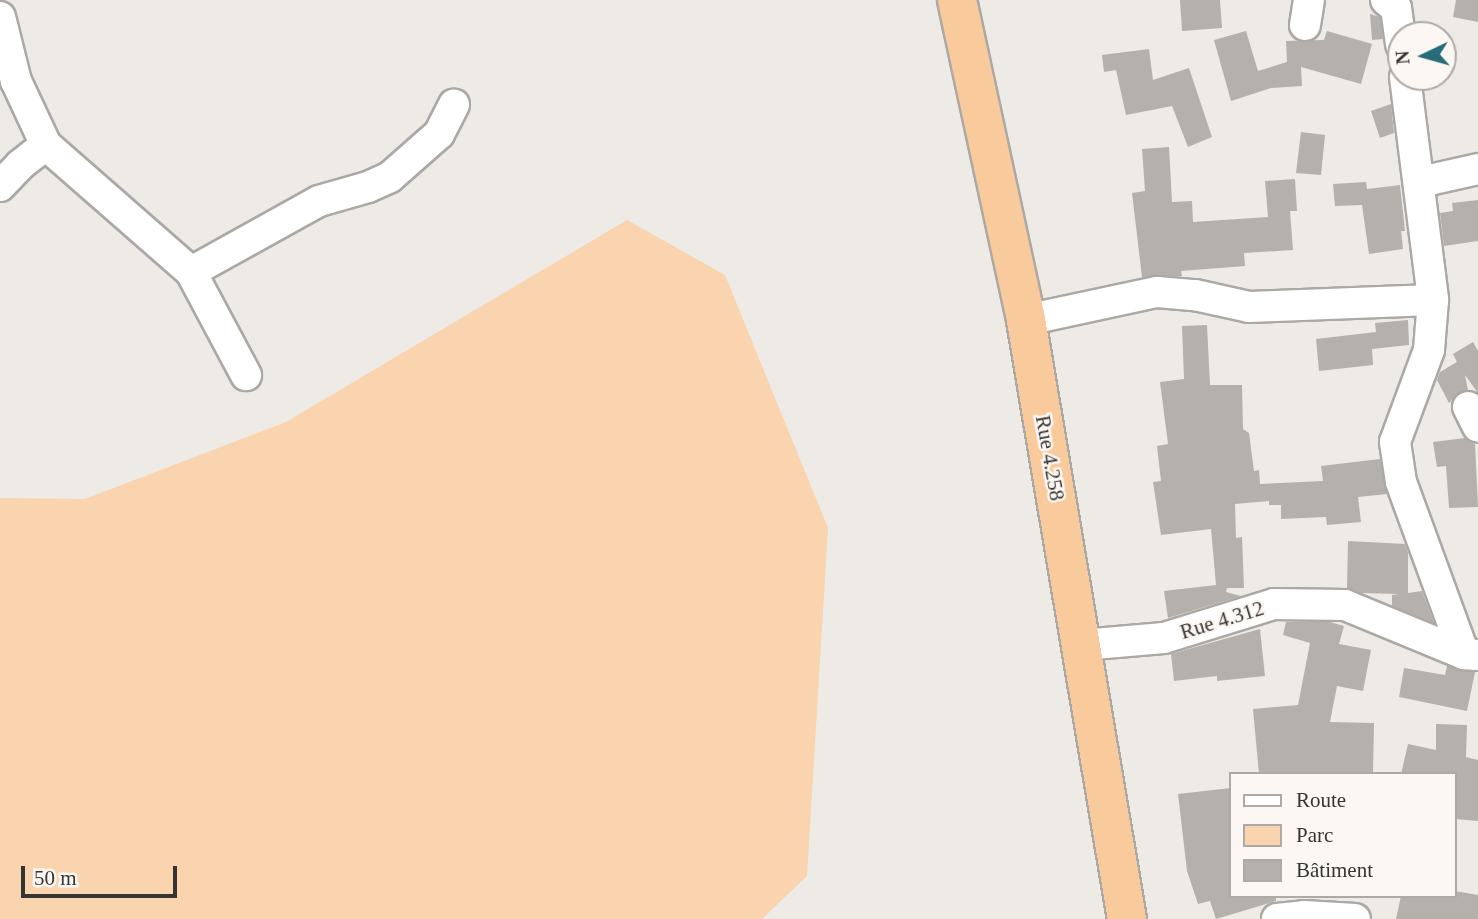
<!DOCTYPE html>
<html>
<head>
<meta charset="utf-8">
<style>
	body { margin:0 }
	#map { position:relative; width:1478px; height:919px; overflow:hidden; background:#eeeae5; font-family:Georgia,serif }
	div>[style] { position:absolute }
	[style*='--x'] { left:calc(var(--x)*1px); top:calc(var(--y)*1px); width:calc(var(--w)*1px); rotate:calc(var(--a)*1deg) }
	.green>* { inset:0; background:#fad3af }
	.building>* { inset:0; background:#b5b0ac }
	.roads { filter:drop-shadow(2px 0 #aca8a3) drop-shadow(-2px 0 #aca8a3) drop-shadow(0 2px #aca8a3) drop-shadow(0 -2px #aca8a3) }
	.minor>* { height:30px; margin:-15px; padding:0 15px; transform-origin:15px; border-radius:15px; background:#fff }
	.highway>* { height:38px; margin:-19px; padding:0 19px; transform-origin:19px; border-radius:19px; background:#f9ca9c }
	span { translate:-50% -50%; white-space:nowrap; text-align:center; line-height:1.15; -webkit-text-stroke:5px #fcf7f2; paint-order:stroke }
	.street-label { font-size:21px; color:#363433 }
	.legend { position:absolute; left:1229px; top:772px; width:228px; height:126px; box-sizing:border-box; background:#fcf7f2; border:2px solid #ada9a6; margin:0; padding:9px 12px; list-style:none; font-size:21px; color:#363433 }
	.legend li { display:flex; align-items:center; gap:14px; height:35px }
	.legend b { width:35px; border:2px solid #ada9a6 }
	.north { position:absolute; left:1387px; top:21px; width:70px; height:70px; box-sizing:border-box; background:#fcf7f2; border:2px solid #ada9a6; border-radius:50%; rotate:265deg; font-size:19px; font-weight:700; line-height:28px; text-align:center; color:#363433 }
	.north::after { content:''; display:block; margin:auto; width:24px; height:32px; background:#266c7b; clip-path:polygon(50% 0,100% 100%,50% 72%,0 100%) }
	.scale { position:absolute; left:21px; top:866px; width:156px; height:32px; box-sizing:border-box; border:4px solid #363433; border-top:0; padding-left:9px; font-size:21px; line-height:24px; white-space:nowrap; color:#363433; -webkit-text-stroke:5px #fcf7f2; paint-order:stroke }
</style>
</head>
<body>
<div id="map">
	<div class="green">
		<i style="clip-path:polygon(627px 220px,725px 275px,828px 528px,807px 876px,762px 919px,0 919px,0 498px,85px 499px,286px 422px)"></i>
	</div>
	<div class="building">
		<i style="clip-path:polygon(1180px 0,1220px 0,1222px 28px,1182px 31px)"></i>
		<i style="clip-path:polygon(1456px 0,1478px 0,1478px 22px,1453px 17px)"></i>
		<i style="clip-path:polygon(1370px 14px,1380px 17px,1383px 39px,1372px 40px)"></i>
		<i style="clip-path:polygon(1246px 31px,1258px 71px,1287px 62px,1286px 41px,1324px 40px,1327px 31px,1372px 44px,1361px 84px,1301px 67px,1302px 86px,1271px 88px,1231px 101px,1214px 40px)"></i>
		<i style="clip-path:polygon(1149px 49px,1153px 80px,1189px 68px,1212px 137px,1188px 147px,1172px 106px,1126px 115px,1116px 70px,1104px 72px,1102px 55px)"></i>
		<i style="clip-path:polygon(1391px 104px,1394px 133px,1380px 138px,1371px 111px)"></i>
		<i style="clip-path:polygon(1301px 132px,1325px 135px,1321px 175px,1296px 173px)"></i>
		<i style="clip-path:polygon(1169px 147px,1172px 202px,1192px 201px,1193px 222px,1268px 217px,1265px 181px,1295px 179px,1297px 211px,1290px 211px,1293px 250px,1244px 253px,1245px 266px,1181px 271px,1182px 276px,1142px 277px,1132px 193px,1145px 191px,1142px 149px)"></i>
		<i style="clip-path:polygon(1366px 182px,1367px 189px,1400px 185px,1405px 231px,1401px 231px,1403px 249px,1369px 254px,1362px 205px,1335px 206px,1333px 184px)"></i>
		<i style="clip-path:polygon(1478px 200px,1478px 241px,1444px 246px,1440px 213px,1453px 211px,1452px 203px)"></i>
		<i style="clip-path:polygon(1408px 320px,1409px 345px,1372px 349px,1373px 365px,1319px 371px,1316px 339px,1376px 332px,1375px 323px)"></i>
		<i style="clip-path:polygon(1207px 325px,1210px 385px,1242px 385px,1243px 429px,1249px 433px,1254px 471px,1259px 470px,1260px 484px,1323px 481px,1321px 466px,1380px 459px,1387px 494px,1358px 497px,1361px 522px,1327px 525px,1326px 517px,1281px 519px,1281px 505px,1269px 505px,1269px 501px,1235px 504px,1236px 538px,1242px 537px,1244px 588px,1227px 588px,1226px 592px,1241px 596px,1168px 618px,1164px 591px,1216px 585px,1211px 529px,1161px 535px,1153px 482px,1161px 481px,1157px 446px,1168px 444px,1160px 382px,1184px 379px,1182px 326px)"></i>
		<i style="clip-path:polygon(1473px 342px,1478px 351px,1478px 393px,1465px 375px,1468px 390px,1460px 392px,1449px 403px,1437px 380px,1440px 372px,1457px 362px,1453px 354px)"></i>
		<i style="clip-path:polygon(1465px 438px,1475px 444px,1478px 507px,1449px 508px,1446px 466px,1437px 467px,1433px 442px)"></i>
		<i style="clip-path:polygon(1348px 541px,1405px 544px,1408px 553px,1408px 593px,1422px 591px,1434px 623px,1392px 606px,1392px 595px,1399px 594px,1361px 593px,1347px 588px)"></i>
		<i style="clip-path:polygon(1286px 622px,1330px 622px,1344px 626px,1339px 644px,1371px 650px,1363px 691px,1337px 686px,1330px 722px,1374px 723px,1373px 774px,1259px 774px,1253px 709px,1298px 705px,1310px 643px,1283px 635px)"></i>
		<i style="clip-path:polygon(1260px 629px,1265px 676px,1217px 681px,1217px 676px,1174px 681px,1171px 654px)"></i>
		<i style="clip-path:polygon(1447px 666px,1475px 672px,1467px 711px,1399px 697px,1404px 668px,1445px 675px)"></i>
		<i style="clip-path:polygon(1436px 724px,1467px 725px,1466px 757px,1478px 760px,1478px 821px,1455px 819px,1455px 774px,1401px 774px,1408px 744px,1436px 750px)"></i>
		<i style="clip-path:polygon(1231px 788px,1231px 896px,1276px 896px,1276px 901px,1216px 919px,1210px 901px,1198px 904px,1187px 871px,1178px 794px)"></i>
		<i style="clip-path:polygon(1455px 891px,1478px 895px,1478px 919px,1396px 919px,1401px 896px,1455px 896px)"></i>
	</div>
	<div class="roads">
		<div class="minor">
			<i style="--x:1386;--y:0;--w:13;--a:39"></i>
			<i style="--x:1396;--y:8;--w:37;--a:82"></i>
			<i style="--x:0;--y:17;--w:66;--a:76"></i>
			<i style="--x:16;--y:81;--w:71;--a:64.9"></i>
			<i style="--x:1305;--y:25;--w:25;--a:-81"></i>
			<i style="--x:1405;--y:77;--w:225;--a:82.8"></i>
			<i style="--x:1433;--y:300;--w:50;--a:94.6"></i>
			<i style="--x:1429;--y:350;--w:98;--a:110.3"></i>
			<i style="--x:1395;--y:442;--w:40;--a:81.5"></i>
			<i style="--x:1401;--y:482;--w:183;--a:69.9"></i>
			<i style="--x:1420;--y:182;--w:59;--a:-12.6"></i>
			<i style="--x:0;--y:186;--w:29;--a:-46"></i>
			<i style="--x:20;--y:165;--w:33;--a:-38"></i>
			<i style="--x:46;--y:145;--w:193;--a:41.2"></i>
			<i style="--x:191;--y:272;--w:117;--a:61.9"></i>
			<i style="--x:191;--y:272;--w:146;--a:-29"></i>
			<i style="--x:319;--y:201;--w:51;--a:-15.9"></i>
			<i style="--x:368;--y:187;--w:24;--a:-24"></i>
			<i style="--x:390;--y:177;--w:65;--a:-41.3"></i>
			<i style="--x:439;--y:134;--w:33;--a:-63"></i>
			<i style="--x:1026;--y:320;--w:134;--a:-12.1"></i>
			<i style="--x:1157;--y:292;--w:38;--a:5"></i>
			<i style="--x:1195;--y:295;--w:55;--a:12.5"></i>
			<i style="--x:1249;--y:307;--w:184;--a:-2.2"></i>
			<i style="--x:1468;--y:407;--w:22;--a:63"></i>
			<i style="--x:1082;--y:645;--w:82;--a:-4.9"></i>
			<i style="--x:1164;--y:638;--w:115;--a:-17.2"></i>
			<i style="--x:1274;--y:604;--w:71;--a:0.8"></i>
			<i style="--x:1345;--y:605;--w:129;--a:22.4"></i>
			<i style="--x:1464;--y:654;--w:12;--a:5"></i>
			<i style="--x:1277;--y:919;--w:27;--a:-6"></i>
			<i style="--x:1304;--y:916;--w:51;--a:3.4"></i>
		</div>
		<div class="highway">
			<i style="--x:957;--y:0;--w:327;--a:77.8"></i>
			<i style="--x:1026;--y:320;--w:607;--a:80.43"></i>
		</div>
	</div>
	<div class="street-label">
		<span style="left:1050px;top:458px;rotate:80deg">Rue 4.258</span>
		<span style="left:1222px;top:620px;rotate:-17deg">Rue 4.312</span>
	</div>
	<ul class="legend">
	<li><b style="height:9px;background:#fff"></b>Route</li>
	<li><b style="height:19px;background:#fad3af"></b>Parc</li>
	<li><b style="height:19px;background:#b5b0ac"></b>Bâtiment</li>
	</ul>
	<div class="north">N</div>
	<div class="scale">50 m</div>
</div>
</body>
</html>
